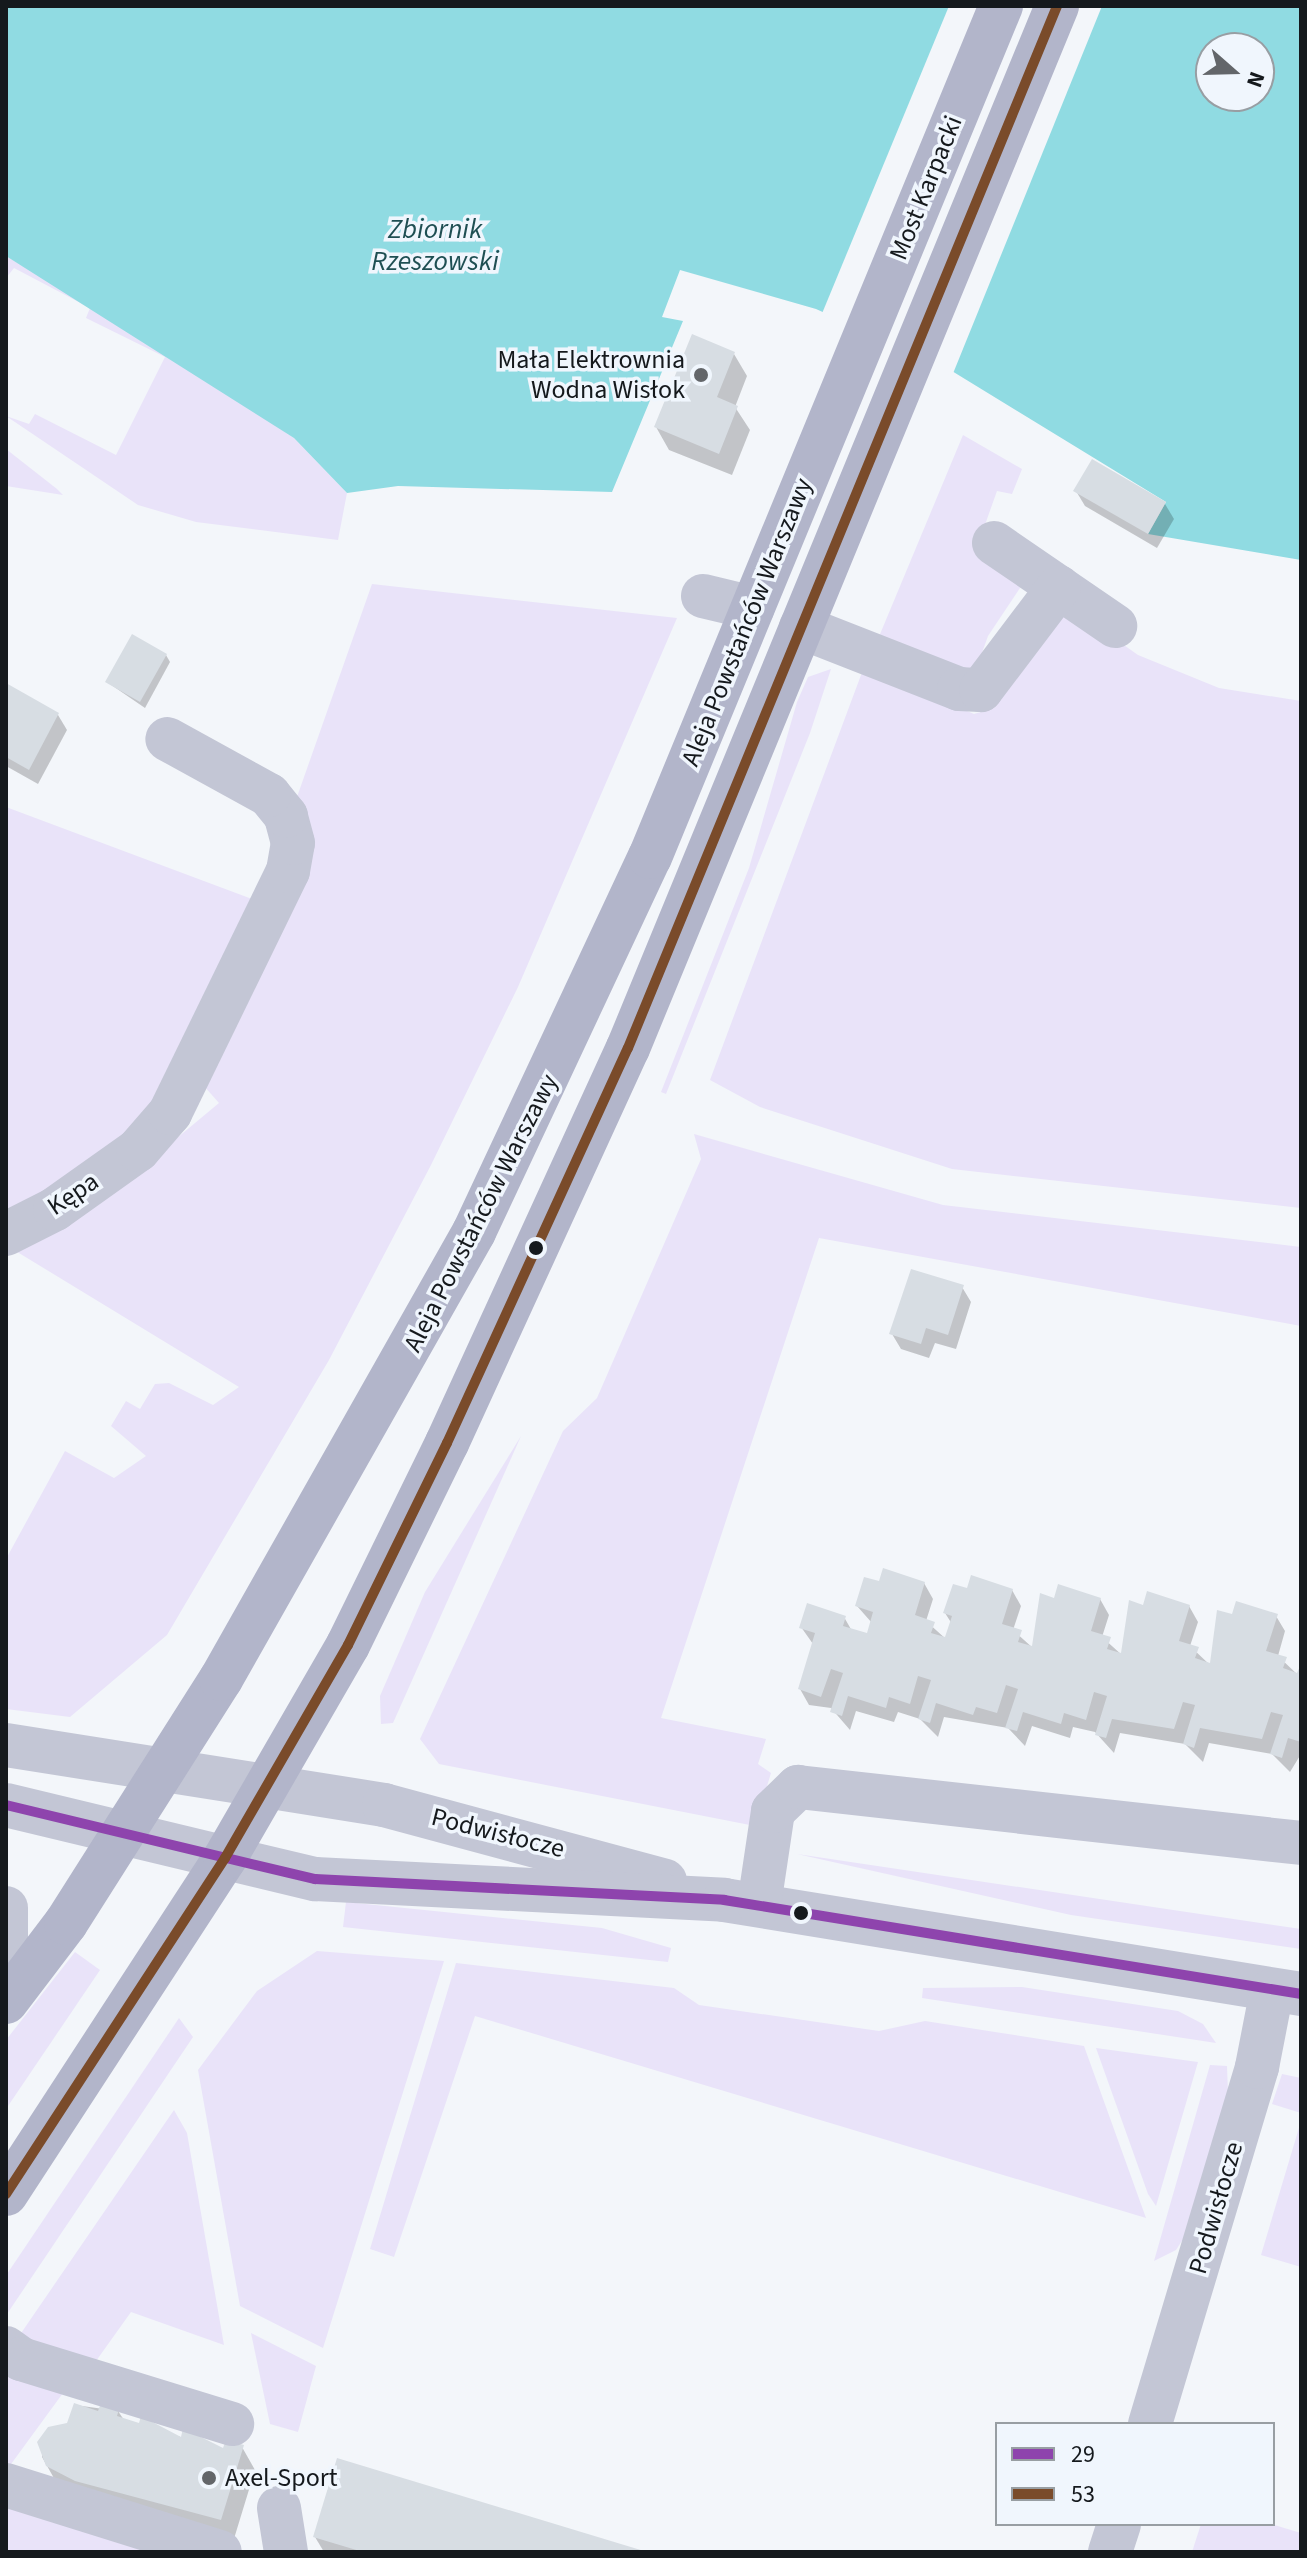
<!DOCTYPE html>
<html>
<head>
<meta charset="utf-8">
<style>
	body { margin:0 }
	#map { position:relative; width:1307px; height:2558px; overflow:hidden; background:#f3f6fa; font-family:"Source Sans 3",sans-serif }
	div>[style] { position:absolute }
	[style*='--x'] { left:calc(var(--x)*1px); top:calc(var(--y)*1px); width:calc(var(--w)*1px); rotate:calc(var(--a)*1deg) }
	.green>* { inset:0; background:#e9e3f9 }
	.water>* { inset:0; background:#90dbe2 }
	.pier>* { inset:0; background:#f3f6fa }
	.shadow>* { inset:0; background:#0003 }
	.building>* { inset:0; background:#d7dde3 }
	.minor>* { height:44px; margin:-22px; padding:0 22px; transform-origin:22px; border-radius:22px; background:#c3c6d5 }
	.major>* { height:44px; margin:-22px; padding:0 22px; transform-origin:22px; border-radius:22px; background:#b2b5ca }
	.bus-1>* { height:10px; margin:-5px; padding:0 5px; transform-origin:5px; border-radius:5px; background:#8e44ad }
	.bus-2>* { height:10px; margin:-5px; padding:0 5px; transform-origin:5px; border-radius:5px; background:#7a4b2a }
	.dots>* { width:22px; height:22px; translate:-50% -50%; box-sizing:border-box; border:4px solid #f0f6fd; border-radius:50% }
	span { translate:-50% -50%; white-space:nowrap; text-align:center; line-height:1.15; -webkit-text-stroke:7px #f0f6fd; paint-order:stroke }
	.street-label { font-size:26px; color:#15191d }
	.poi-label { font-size:26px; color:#15191d }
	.right { translate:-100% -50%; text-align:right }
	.left { translate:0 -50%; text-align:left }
	.water-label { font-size:28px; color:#1f4f53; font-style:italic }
	.frame { position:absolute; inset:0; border:8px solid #15191d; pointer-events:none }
	.legend { position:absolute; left:995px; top:2422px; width:280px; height:104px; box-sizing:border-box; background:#f0f6fd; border:2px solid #989ea3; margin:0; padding:10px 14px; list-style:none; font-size:24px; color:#15191d }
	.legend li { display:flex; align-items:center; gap:16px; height:40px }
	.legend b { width:40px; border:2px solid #989ea3 }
	.north { position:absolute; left:1195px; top:32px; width:80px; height:80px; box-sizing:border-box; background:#f0f6fd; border:2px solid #989ea3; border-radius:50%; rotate:110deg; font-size:22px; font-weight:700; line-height:32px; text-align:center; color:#15191d }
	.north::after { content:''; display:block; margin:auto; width:28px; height:36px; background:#63666a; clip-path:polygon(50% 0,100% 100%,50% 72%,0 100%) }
</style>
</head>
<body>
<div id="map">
	<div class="green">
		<i style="clip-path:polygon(6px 256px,41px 277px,216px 385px,294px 438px,347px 493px,338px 540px,196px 522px,138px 505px,6px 416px,29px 424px,35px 414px,116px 455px,165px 357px,86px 318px,90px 308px,14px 268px,6px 278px)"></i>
		<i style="clip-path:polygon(963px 435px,1022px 469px,1012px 494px,997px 491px,976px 550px,1022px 585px,988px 636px,974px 675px,878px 639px)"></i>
		<i style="clip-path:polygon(6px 449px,57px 489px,63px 495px,6px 486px)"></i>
		<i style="clip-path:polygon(372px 584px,677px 618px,518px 987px,431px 1165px,329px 1360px,167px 1635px,70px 1717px,6px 1709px,6px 1559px,65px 1451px,114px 1478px,146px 1456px,111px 1426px,126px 1401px,140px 1409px,155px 1384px,169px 1383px,213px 1405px,239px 1387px,14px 1250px,93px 1208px,219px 1103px,196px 1077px,136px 1139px,6px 1223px,6px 807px,260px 902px)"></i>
		<i style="clip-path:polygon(1070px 607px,1138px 655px,1219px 688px,1301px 701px,1301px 1208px,952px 1169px,760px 1107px,710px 1080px,864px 667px,974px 714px,994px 708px)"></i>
		<i style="clip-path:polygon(831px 669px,810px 733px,666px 1094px,661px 1092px,749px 868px,797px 702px,808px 677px)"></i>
		<i style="clip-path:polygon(694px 1134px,943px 1205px,1301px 1247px,1301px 1326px,819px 1238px,661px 1718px,766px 1739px,758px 1764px,771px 1773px,755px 1826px,439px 1764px,420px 1739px,563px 1431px,597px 1398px,701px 1159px)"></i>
		<i style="clip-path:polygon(521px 1436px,393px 1723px,381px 1724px,380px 1696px,425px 1592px)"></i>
		<i style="clip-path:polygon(797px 1854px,1301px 1929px,1301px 1949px,1071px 1915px)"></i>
		<i style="clip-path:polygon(346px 1902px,602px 1928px,671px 1948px,668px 1962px,343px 1927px)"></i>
		<i style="clip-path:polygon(317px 1951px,444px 1961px,323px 2348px,240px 2306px,198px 2070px,257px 1991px)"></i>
		<i style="clip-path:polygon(75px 1952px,100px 1970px,6px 2109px,6px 2040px)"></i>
		<i style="clip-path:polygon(456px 1963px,674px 1988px,699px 2005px,879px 2031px,925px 2021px,1084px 2046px,1146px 2218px,475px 2016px,394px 2257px,370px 2249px)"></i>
		<i style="clip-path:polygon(1022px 1987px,1178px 2011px,1203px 2024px,1216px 2043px,922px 1998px,923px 1988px)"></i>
		<i style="clip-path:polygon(179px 2018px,193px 2037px,7px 2314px,7px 2274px)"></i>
		<i style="clip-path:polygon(1096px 2048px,1198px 2062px,1156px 2206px,1148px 2194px)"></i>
		<i style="clip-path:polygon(1210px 2065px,1227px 2066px,1228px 2093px,1187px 2233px,1176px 2250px,1154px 2261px)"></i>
		<i style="clip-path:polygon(1282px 2074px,1301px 2078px,1301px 2113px,1272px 2104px)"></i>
		<i style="clip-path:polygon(174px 2110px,187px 2133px,224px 2345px,131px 2312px,96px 2361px,15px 2342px)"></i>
		<i style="clip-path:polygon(1301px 2121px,1301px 2267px,1261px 2255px)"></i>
		<i style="clip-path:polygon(251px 2333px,316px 2366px,298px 2432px,270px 2424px)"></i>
		<i style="clip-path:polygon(6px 2371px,63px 2393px,6px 2471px)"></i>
		<i style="clip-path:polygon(6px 2494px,147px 2552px,6px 2552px)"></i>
		<i style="clip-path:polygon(1201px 2524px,1271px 2524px,1301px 2533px,1301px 2552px,1192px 2552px)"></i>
	</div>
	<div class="water">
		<i style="clip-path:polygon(evenodd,6px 6px,1301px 6px,1301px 560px,1148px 534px,1166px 502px,947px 368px,816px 309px,680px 270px,662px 317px,683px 321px,612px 492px,398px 486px,347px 493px,294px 438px,6px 256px,6px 6px,1211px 48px,1259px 48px,1259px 96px,1211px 96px,1211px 48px)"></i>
	</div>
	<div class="pier">
		<i style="clip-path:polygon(949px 6px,1102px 6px,952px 376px,821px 316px)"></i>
	</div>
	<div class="shadow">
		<i style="clip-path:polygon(734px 354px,747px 376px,735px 407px,750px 430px,732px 475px,669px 450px,656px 427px)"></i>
		<i style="clip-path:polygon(1093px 462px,1165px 504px,1174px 519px,1157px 548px,1085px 506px,1076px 491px)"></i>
		<i style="clip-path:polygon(166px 655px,170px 662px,145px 708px,107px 682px)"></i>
		<i style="clip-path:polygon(6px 687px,58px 715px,67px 730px,38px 784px,6px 766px)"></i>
		<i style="clip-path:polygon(962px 1287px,971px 1302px,956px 1349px,935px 1343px,929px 1358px,901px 1349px,892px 1334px)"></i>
		<i style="clip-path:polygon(924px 1583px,933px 1599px,926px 1621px,947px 1640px,952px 1624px,945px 1613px,969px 1591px,1012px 1590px,1021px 1606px,1013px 1630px,1034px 1649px,1056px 1600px,1100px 1599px,1109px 1615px,1102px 1637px,1123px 1656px,1144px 1607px,1189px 1606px,1198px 1622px,1190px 1646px,1211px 1666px,1233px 1616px,1276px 1616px,1285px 1631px,1278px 1656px,1299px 1676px,1301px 1661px,1301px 1754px,1290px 1772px,1272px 1754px,1209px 1743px,1203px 1762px,1185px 1744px,1120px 1733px,1114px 1753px,1095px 1732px,1073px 1727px,1070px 1738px,1032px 1726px,1025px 1746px,1008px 1728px,944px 1717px,938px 1737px,920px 1719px,898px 1712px,894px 1722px,856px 1711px,850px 1730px,831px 1708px,809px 1705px,800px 1689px,813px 1644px,801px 1627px,844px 1617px,852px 1631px,868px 1636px,872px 1623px,857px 1606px,880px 1584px)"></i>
		<i style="clip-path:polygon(75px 2405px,118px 2411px,124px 2420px,224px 2450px,242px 2447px,255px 2470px,233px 2542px,55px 2480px,42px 2457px,43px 2435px,69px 2424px)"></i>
		<i style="clip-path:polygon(315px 2537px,640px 2552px,324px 2552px)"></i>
	</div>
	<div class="building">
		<i style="clip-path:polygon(692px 334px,735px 352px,717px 397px,738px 406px,719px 454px,654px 427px)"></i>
		<i style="clip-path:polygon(1092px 459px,1166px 502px,1148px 534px,1073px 491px)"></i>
		<i style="clip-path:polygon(132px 634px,167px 654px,140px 702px,105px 682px)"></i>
		<i style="clip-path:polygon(6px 683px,59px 713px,29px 770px,6px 757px)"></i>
		<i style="clip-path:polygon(911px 1269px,964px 1285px,948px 1335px,926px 1328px,921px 1344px,889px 1334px)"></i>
		<i style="clip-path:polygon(883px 1568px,925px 1582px,915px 1615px,935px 1622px,931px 1633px,945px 1637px,952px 1616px,943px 1613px,953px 1584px,967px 1588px,971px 1575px,1013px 1589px,1002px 1624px,1022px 1630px,1018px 1642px,1032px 1646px,1040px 1593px,1054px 1598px,1058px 1584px,1101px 1598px,1091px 1631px,1111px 1637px,1107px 1649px,1121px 1653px,1129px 1600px,1143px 1605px,1147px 1591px,1190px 1605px,1179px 1641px,1199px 1647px,1195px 1658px,1210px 1663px,1217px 1610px,1232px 1614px,1236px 1601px,1278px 1614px,1266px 1651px,1287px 1657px,1283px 1668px,1297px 1673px,1301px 1664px,1301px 1742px,1288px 1738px,1282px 1758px,1270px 1754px,1283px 1715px,1271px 1712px,1262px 1739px,1200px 1728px,1194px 1748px,1183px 1744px,1195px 1705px,1183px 1702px,1174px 1729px,1112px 1719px,1106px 1738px,1095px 1735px,1107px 1696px,1094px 1692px,1086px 1720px,1064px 1713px,1061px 1724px,1023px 1712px,1017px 1731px,1005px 1728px,1018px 1689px,1006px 1685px,997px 1713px,976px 1707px,973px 1715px,936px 1703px,930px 1723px,918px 1719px,931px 1680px,918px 1676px,910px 1704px,889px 1697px,886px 1708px,848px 1696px,842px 1716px,830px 1712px,843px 1673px,831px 1669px,821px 1697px,798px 1689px,815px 1633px,799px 1628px,807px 1603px,846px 1616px,843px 1626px,867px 1633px,873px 1612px,855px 1606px,864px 1577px,879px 1581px)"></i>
		<i style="clip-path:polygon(74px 2403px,98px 2411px,101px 2403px,119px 2409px,117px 2416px,139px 2423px,141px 2416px,181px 2437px,183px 2428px,223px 2448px,226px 2440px,244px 2445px,221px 2520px,75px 2481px,46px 2466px,37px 2442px,48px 2427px,67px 2423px)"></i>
		<i style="clip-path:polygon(337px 2458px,644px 2551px,644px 2552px,363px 2552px,313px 2537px)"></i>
	</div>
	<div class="minor">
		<i style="--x:994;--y:543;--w:147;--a:34.4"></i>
		<i style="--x:703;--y:596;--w:51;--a:13.5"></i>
		<i style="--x:801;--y:627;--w:170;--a:21.4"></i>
		<i style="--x:959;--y:689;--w:22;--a:3"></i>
		<i style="--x:981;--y:690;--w:129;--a:-52.9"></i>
		<i style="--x:6;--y:1234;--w:55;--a:-27"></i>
		<i style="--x:55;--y:1209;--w:102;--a:-35.4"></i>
		<i style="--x:138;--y:1150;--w:49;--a:-49.1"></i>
		<i style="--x:170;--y:1113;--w:269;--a:-64"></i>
		<i style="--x:288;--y:871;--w:28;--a:-80"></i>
		<i style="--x:293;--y:843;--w:28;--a:-105"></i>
		<i style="--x:286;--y:816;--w:27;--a:-129"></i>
		<i style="--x:269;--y:795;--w:116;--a:-151.2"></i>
		<i style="--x:6;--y:1745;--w:383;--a:9"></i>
		<i style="--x:384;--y:1805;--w:291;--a:15.1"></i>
		<i style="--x:6;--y:1805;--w:318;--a:13.5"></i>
		<i style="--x:315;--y:1879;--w:410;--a:2.9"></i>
		<i style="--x:724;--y:1900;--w:585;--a:9.25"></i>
		<i style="--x:759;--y:1905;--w:95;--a:-81.5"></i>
		<i style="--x:773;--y:1811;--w:35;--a:-44"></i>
		<i style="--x:798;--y:1787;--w:506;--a:6.35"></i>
		<i style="--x:6;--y:1908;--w:68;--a:90"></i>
		<i style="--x:6;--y:2348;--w:19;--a:36"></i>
		<i style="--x:21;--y:2359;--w:221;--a:17.1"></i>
		<i style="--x:1150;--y:2424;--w:373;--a:-73.3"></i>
		<i style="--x:1257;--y:2067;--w:78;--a:-79"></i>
		<i style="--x:6;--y:2485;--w:224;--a:17.4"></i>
		<i style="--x:279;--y:2508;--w:45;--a:81"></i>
		<i style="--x:1110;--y:2552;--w:29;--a:-72"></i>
	</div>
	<div class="major">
		<i style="--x:6;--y:2002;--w:99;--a:-52.8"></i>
		<i style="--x:66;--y:1923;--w:289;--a:-57.6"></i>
		<i style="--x:221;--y:1679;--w:514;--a:-60.49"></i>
		<i style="--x:474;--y:1232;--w:414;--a:-64.9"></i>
		<i style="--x:650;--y:857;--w:921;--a:-67.59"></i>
		<i style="--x:6;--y:2194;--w:401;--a:-56.9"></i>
		<i style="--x:225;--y:1858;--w:246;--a:-60"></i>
		<i style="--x:348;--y:1645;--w:225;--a:-63.9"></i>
		<i style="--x:447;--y:1443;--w:434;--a:-65.4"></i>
		<i style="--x:628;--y:1048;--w:1127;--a:-67.62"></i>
	</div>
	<div class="bus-1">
		<i style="--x:6;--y:1805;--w:318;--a:13.5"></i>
		<i style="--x:315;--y:1879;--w:410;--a:2.9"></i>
		<i style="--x:724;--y:1900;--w:585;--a:9.25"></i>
	</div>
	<div class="bus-2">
		<i style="--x:6;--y:2194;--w:401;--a:-56.9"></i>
		<i style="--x:225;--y:1858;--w:246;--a:-60"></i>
		<i style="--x:348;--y:1645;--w:225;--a:-63.9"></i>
		<i style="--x:447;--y:1443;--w:434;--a:-65.4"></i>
		<i style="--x:628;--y:1048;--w:1127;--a:-67.62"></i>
	</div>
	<div class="dots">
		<i style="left:701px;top:375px;background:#63666a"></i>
		<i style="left:536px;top:1248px;background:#15191d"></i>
		<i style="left:801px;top:1913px;background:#15191d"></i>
		<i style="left:209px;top:2478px;background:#63666a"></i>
	</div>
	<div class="street-label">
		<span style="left:926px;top:188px;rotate:-68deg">Most Karpacki</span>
		<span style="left:747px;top:622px;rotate:-68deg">Aleja Powstańców Warszawy</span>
		<span style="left:73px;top:1194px;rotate:-34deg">Kępa</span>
		<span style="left:481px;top:1213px;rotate:-63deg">Aleja Powstańców Warszawy</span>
		<span style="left:498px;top:1833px;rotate:14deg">Podwisłocze</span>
		<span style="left:1216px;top:2208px;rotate:-74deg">Podwisłocze</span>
	</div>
	<div class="poi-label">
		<span class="right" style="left:685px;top:375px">Mała Elektrownia<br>Wodna Wisłok</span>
		<span class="left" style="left:225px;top:2478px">Axel-Sport</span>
	</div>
	<div class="water-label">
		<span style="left:435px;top:245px">Zbiornik<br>Rzeszowski</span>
	</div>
	<div class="frame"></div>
	<ul class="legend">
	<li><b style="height:10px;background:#8e44ad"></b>29</li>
	<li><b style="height:10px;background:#7a4b2a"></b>53</li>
	</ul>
	<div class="north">N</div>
</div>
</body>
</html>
